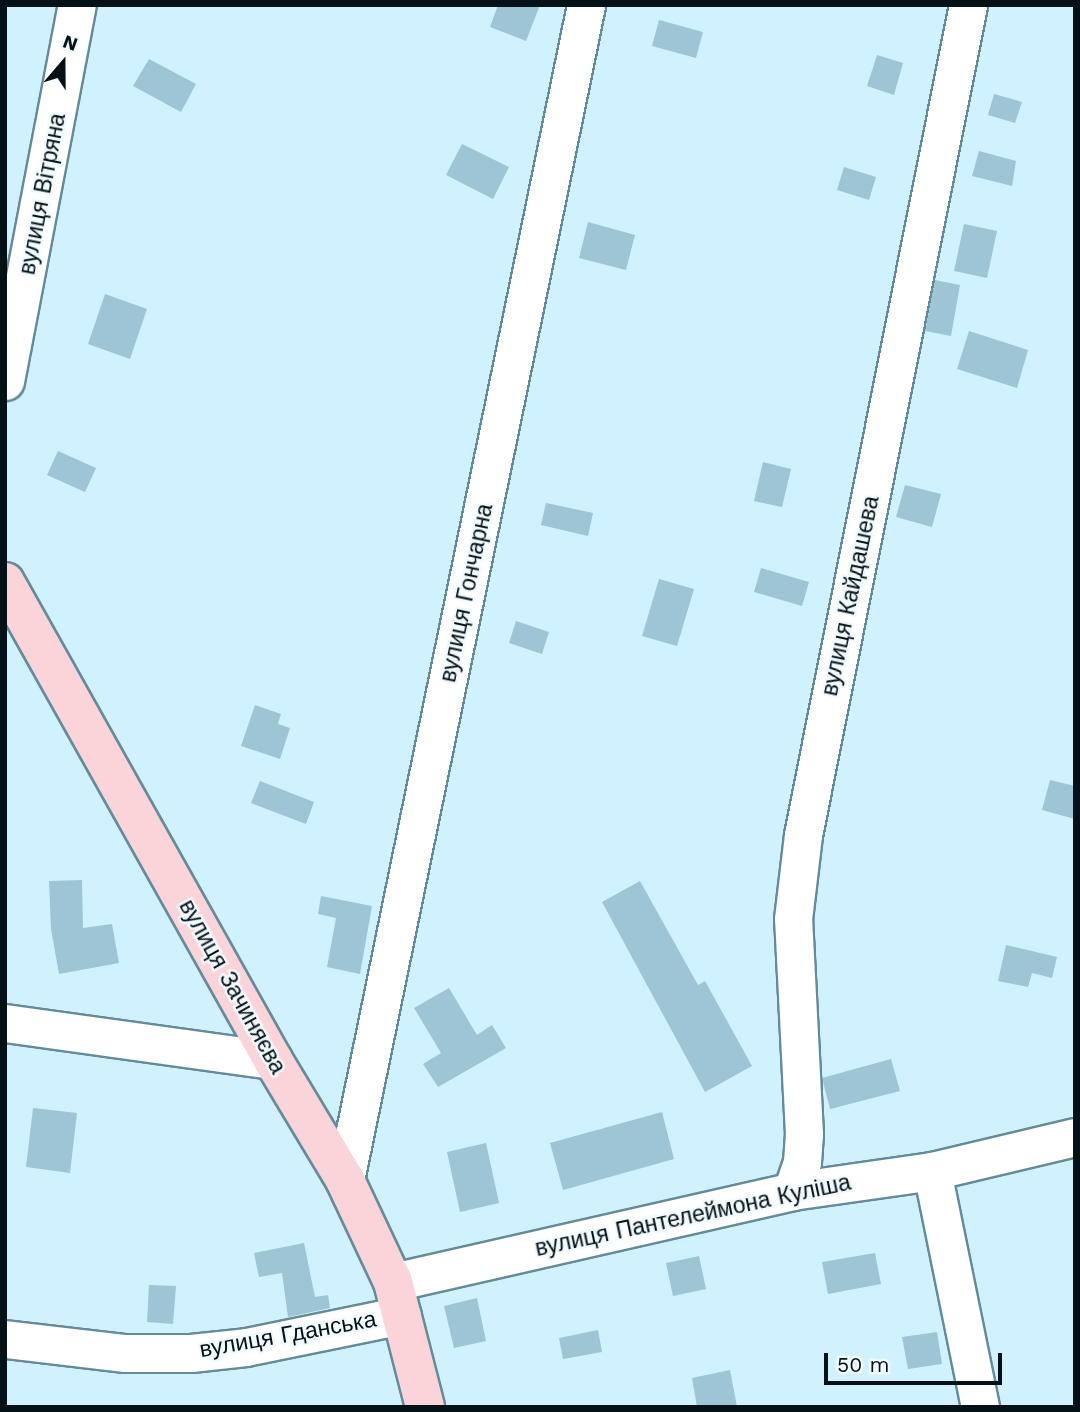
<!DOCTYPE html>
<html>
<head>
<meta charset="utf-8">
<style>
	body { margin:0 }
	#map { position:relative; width:1080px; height:1412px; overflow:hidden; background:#d0f1fe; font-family:"Work Sans",sans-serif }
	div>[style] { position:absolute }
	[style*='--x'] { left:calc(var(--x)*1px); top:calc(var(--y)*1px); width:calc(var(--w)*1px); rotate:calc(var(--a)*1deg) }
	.building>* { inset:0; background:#9dc5d6 }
	.roads { filter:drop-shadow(2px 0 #648b9a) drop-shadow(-2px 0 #648b9a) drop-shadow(0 2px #648b9a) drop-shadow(0 -2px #648b9a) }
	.minor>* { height:37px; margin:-18.5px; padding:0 18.5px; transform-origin:18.5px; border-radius:18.5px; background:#fff }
	.major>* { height:38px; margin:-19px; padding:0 19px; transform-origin:19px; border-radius:19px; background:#fad4d9 }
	span { translate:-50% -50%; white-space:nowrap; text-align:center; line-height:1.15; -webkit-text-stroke:5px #f1f9fd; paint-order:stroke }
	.street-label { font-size:23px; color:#041218 }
	.frame { position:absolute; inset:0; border:7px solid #041218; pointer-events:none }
	.north { position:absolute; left:28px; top:28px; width:70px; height:70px; -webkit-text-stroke:5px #f1f9fd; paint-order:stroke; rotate:20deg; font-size:19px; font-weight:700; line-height:28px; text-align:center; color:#041218 }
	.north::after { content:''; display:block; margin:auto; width:24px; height:32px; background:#041218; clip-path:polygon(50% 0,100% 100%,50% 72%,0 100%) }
	.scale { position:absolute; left:824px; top:1353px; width:178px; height:32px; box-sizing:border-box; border:4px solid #041218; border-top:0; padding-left:9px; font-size:21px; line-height:24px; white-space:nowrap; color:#041218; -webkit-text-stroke:5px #f1f9fd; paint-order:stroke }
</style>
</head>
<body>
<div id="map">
	<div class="building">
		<i style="clip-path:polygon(498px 5px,540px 5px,526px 41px,490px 27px)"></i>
		<i style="clip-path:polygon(659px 20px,703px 32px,696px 58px,652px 46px)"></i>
		<i style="clip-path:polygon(877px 55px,903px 63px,894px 95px,867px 86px)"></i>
		<i style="clip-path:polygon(149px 59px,196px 84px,181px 112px,133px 86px)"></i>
		<i style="clip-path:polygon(994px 94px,1022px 102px,1015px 123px,988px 115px)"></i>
		<i style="clip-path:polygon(462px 144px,509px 167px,493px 199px,446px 175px)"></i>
		<i style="clip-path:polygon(979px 151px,1016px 161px,1012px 186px,972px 176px)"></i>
		<i style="clip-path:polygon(844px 167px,876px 177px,869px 200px,837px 190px)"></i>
		<i style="clip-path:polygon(588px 222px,635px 235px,626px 270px,579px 258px)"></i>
		<i style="clip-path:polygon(964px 224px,997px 231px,987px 278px,954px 271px)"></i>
		<i style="clip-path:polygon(935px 280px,960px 285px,951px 336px,925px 331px)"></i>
		<i style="clip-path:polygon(105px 294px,147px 309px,130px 359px,88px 344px)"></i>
		<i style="clip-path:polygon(969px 331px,1028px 350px,1017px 388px,957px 369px)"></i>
		<i style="clip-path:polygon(58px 451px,96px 468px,85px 492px,47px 475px)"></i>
		<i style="clip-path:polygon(763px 462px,791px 469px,782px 507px,754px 501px)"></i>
		<i style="clip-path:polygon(905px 485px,941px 494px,932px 527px,896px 517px)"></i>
		<i style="clip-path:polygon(546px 503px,593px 513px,588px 536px,541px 525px)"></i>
		<i style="clip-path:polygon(761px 568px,809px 582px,802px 606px,754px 592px)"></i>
		<i style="clip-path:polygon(659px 579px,694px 589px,677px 646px,642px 636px)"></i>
		<i style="clip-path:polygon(516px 621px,549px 632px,542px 654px,509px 643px)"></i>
		<i style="clip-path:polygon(255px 705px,281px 714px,278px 724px,290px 728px,280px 759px,241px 746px)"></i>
		<i style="clip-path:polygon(1050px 780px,1075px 786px,1075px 819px,1042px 810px)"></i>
		<i style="clip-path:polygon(260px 781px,314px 802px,306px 824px,251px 803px)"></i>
		<i style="clip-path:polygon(82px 880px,83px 928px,112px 924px,119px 963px,59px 974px,51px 929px,49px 881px)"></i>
		<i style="clip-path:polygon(640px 881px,698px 985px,705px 981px,752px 1066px,705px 1092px,602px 902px)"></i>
		<i style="clip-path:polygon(321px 896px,372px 906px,360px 974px,327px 967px,336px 918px,318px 914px)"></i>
		<i style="clip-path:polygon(1006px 945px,1057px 957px,1052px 978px,1032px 973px,1028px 987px,998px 981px)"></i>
		<i style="clip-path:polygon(449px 988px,477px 1035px,492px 1025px,506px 1048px,438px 1087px,423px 1064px,441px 1053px,414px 1008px)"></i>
		<i style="clip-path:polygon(891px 1059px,900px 1091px,830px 1109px,822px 1078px)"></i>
		<i style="clip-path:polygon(33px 1108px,77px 1113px,70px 1173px,26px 1167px)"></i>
		<i style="clip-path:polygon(662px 1112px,674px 1159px,563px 1190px,550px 1143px)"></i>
		<i style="clip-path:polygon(486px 1143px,499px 1203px,460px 1212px,447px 1152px)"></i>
		<i style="clip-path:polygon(304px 1243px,315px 1297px,328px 1295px,330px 1308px,288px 1317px,282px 1273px,259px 1277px,254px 1253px)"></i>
		<i style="clip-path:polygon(875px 1253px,881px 1284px,828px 1294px,822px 1262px)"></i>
		<i style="clip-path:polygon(699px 1256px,706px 1289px,673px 1296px,666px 1263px)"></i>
		<i style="clip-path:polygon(149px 1285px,176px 1286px,173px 1324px,147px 1322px)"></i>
		<i style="clip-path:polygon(477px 1298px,486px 1341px,454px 1348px,444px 1306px)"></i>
		<i style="clip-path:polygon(598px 1330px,602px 1352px,563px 1359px,559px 1338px)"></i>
		<i style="clip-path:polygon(937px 1332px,942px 1364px,908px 1369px,902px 1337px)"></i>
		<i style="clip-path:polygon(730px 1370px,737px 1407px,697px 1407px,692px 1378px)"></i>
	</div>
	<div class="roads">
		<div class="minor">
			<i style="--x:5;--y:381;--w:383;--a:-79.2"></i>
			<i style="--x:5;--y:1023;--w:271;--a:7.9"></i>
			<i style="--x:932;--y:1171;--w:241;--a:78.5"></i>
			<i style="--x:345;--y:1180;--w:1199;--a:-78.41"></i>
			<i style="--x:792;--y:1191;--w:31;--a:-71"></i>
			<i style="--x:802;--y:1162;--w:28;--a:-86"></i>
			<i style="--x:804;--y:1134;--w:215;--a:-92.9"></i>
			<i style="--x:793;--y:919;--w:85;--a:-83.2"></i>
			<i style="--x:803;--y:835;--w:846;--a:-78.76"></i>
			<i style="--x:393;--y:1282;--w:409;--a:-12.8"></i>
			<i style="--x:792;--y:1191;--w:141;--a:-8.1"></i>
			<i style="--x:932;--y:1171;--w:147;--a:-13.4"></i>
			<i style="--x:5;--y:1339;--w:121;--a:6.7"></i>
			<i style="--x:125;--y:1353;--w:66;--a:0"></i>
			<i style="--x:191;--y:1353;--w:55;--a:-6.2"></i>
			<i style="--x:246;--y:1347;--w:159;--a:-11.6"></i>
		</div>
		<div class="major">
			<i style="--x:5;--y:582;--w:548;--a:60.72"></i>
			<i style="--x:273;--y:1060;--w:140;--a:59"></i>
			<i style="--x:345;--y:1180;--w:113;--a:64.8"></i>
			<i style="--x:393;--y:1282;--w:129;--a:75.6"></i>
		</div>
	</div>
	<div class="street-label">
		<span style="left:43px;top:194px;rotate:-79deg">вулиця Вітряна</span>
		<span style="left:467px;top:593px;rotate:-78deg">вулиця Гончарна</span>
		<span style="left:851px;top:596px;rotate:-78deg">вулиця Кайдашева</span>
		<span style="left:232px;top:987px;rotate:61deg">вулиця Зачиняєва</span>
		<span style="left:693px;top:1216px;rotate:-12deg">вулиця Пантелеймона Куліша</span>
		<span style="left:288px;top:1335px;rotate:-10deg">вулиця Гданська</span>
	</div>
	<div class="frame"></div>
	<div class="north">N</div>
	<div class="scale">50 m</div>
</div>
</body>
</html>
